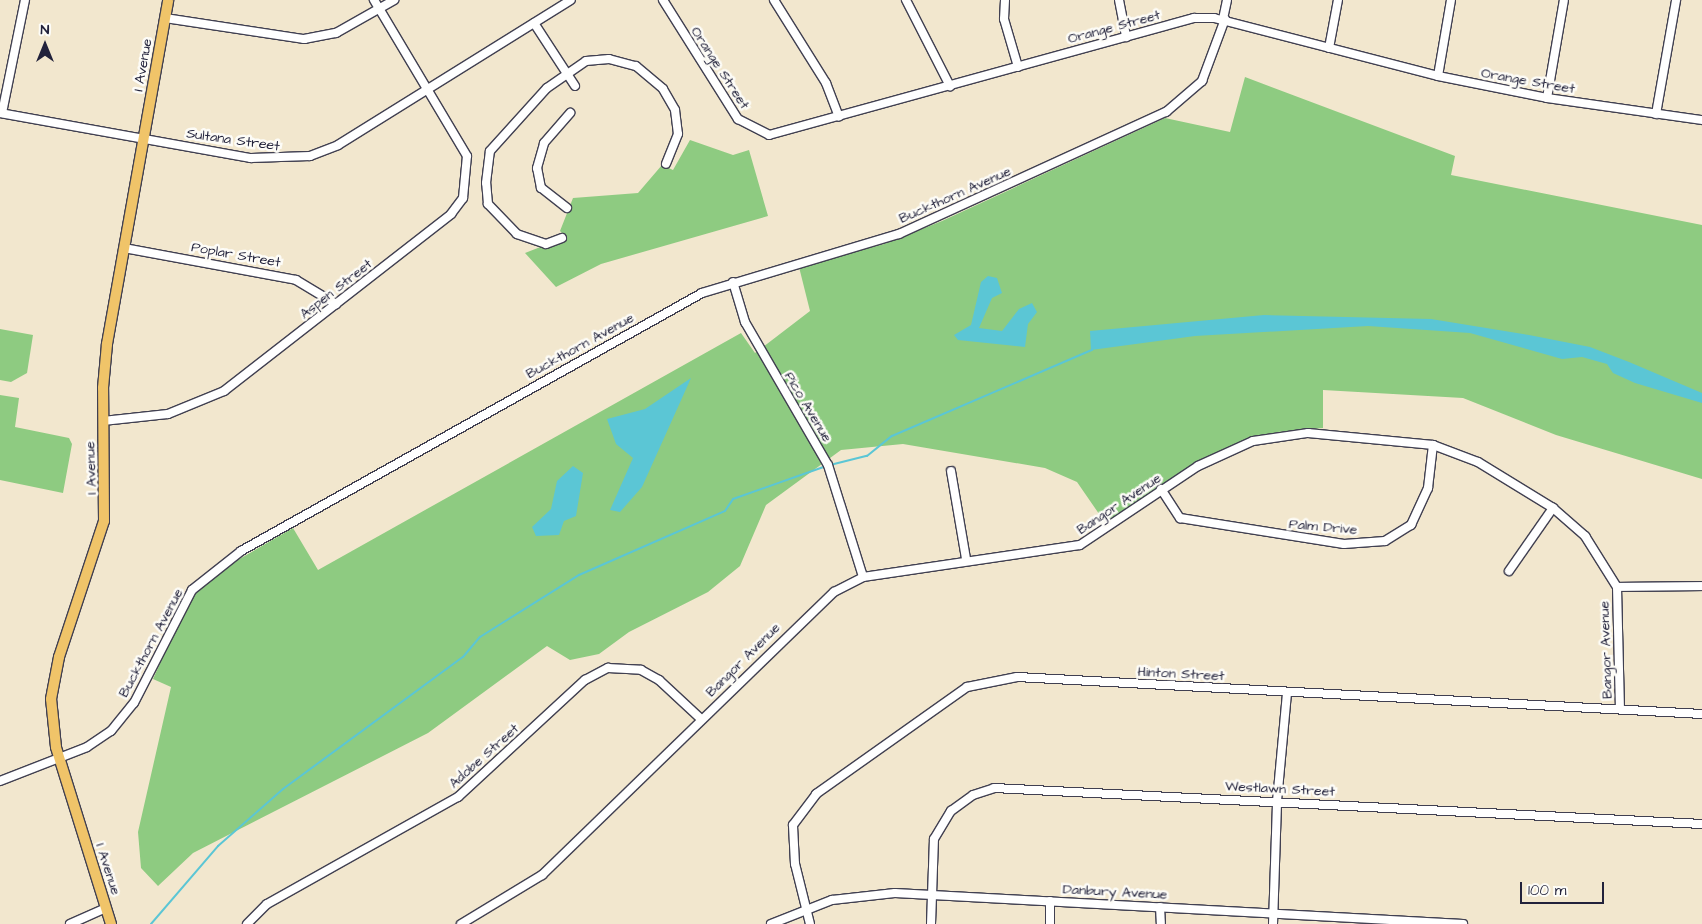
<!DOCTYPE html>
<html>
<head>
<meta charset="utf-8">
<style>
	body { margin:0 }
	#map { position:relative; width:1702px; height:924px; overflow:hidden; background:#f2e7ce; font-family:"Architects Daughter",sans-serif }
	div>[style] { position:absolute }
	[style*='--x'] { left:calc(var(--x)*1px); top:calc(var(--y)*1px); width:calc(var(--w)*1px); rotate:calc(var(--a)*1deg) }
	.green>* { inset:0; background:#8ecb81 }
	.water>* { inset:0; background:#5bc6d5 }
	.stream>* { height:2px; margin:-1px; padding:0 1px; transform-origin:1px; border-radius:1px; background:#5bc6d5 }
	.roads { filter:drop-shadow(1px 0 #414051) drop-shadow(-1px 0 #414051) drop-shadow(0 1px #414051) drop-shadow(0 -1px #414051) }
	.minor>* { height:8px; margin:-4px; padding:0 4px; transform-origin:4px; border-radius:4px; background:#fff }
	.major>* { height:10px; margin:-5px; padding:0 5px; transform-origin:5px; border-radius:5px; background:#f0c469 }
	span { translate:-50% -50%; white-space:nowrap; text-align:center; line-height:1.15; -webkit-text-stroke:5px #fdfcf7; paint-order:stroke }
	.street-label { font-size:14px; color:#22223b }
	.north { position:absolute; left:20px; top:20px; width:50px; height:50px; -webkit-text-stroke:4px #fdfcf7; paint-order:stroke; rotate:0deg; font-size:14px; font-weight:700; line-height:20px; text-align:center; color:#22223b }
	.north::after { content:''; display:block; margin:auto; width:18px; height:22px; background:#22223b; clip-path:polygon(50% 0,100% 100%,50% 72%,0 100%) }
	.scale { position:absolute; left:1520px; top:882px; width:84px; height:22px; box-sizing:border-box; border:2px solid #22223b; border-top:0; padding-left:6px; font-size:15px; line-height:18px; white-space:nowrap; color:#22223b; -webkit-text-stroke:4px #fdfcf7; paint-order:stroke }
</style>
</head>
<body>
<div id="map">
	<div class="green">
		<i style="clip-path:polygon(1245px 77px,1455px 156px,1451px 175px,1702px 225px,1702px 479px,1556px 435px,1463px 398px,1323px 390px,1323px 428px,1278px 432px,1233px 445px,1195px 464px,1106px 524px,1077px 482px,1045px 468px,903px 444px,841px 450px,766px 505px,740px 566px,708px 592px,629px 632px,599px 654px,570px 660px,547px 646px,428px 733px,193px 853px,158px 886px,141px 868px,138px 832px,171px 687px,153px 679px,188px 601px,210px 576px,293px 528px,318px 570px,741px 333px,755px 353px,810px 311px,799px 267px,884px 244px,942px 221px,1165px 118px,1230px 132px)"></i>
		<i style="clip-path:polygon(690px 140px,733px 155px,749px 150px,768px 216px,601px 264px,556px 287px,525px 253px,566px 237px,560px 231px,573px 198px,638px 193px,662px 165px,673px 170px)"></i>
		<i style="clip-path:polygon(0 329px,33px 335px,27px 373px,11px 382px,0 380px)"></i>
		<i style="clip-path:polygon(0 395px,19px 398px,15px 427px,69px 438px,72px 444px,63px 493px,0 480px)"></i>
	</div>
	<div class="water">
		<i style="clip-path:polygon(988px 276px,997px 278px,1002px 293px,992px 298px,979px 328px,1002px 331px,1019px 309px,1032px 303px,1037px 312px,1028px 324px,1025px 347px,958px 340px,954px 335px,971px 325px,981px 282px)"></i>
		<i style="clip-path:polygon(1264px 315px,1431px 319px,1529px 335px,1590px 347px,1629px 362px,1702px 393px,1702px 403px,1635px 383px,1613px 373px,1607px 364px,1582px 357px,1562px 359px,1470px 333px,1368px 326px,1195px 336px,1091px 350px,1090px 331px)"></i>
		<i style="clip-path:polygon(691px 378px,642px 487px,620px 512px,610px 510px,633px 458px,616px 444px,607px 419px,645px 409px)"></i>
		<i style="clip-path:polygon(573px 466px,583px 473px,576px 516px,564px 521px,559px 535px,536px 536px,532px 527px,551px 509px,557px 481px)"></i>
	</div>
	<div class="stream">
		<i style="--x:830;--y:465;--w:38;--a:-14"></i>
		<i style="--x:867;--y:456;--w:32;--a:-39"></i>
		<i style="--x:892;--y:436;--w:218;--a:-23.3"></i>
		<i style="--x:151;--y:924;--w:103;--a:-49.3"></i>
		<i style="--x:218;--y:846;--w:86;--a:-41.2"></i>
		<i style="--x:283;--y:789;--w:223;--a:-36.3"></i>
		<i style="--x:463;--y:657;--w:26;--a:-50"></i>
		<i style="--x:480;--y:637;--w:117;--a:-32.1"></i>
		<i style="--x:579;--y:575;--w:159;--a:-23.7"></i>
		<i style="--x:725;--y:511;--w:14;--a:-56"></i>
		<i style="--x:733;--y:499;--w:99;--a:-19.5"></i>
	</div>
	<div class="roads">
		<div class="minor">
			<i style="--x:663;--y:0;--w:141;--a:57.8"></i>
			<i style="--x:738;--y:119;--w:35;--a:27"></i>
			<i style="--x:769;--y:135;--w:441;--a:-15.4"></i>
			<i style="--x:1194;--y:18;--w:20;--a:0"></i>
			<i style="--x:1214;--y:18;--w:231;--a:14.5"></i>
			<i style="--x:1438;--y:76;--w:111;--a:11.4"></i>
			<i style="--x:1547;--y:98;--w:157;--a:8.1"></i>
			<i style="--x:774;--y:0;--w:98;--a:57.9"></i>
			<i style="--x:826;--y:83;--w:36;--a:69"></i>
			<i style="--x:906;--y:0;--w:97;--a:62.9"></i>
			<i style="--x:1005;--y:0;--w:19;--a:93"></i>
			<i style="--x:1004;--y:19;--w:50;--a:73.7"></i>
			<i style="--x:1119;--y:0;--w:38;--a:79"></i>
			<i style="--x:165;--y:18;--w:141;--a:8.6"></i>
			<i style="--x:304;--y:39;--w:33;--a:-11"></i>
			<i style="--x:336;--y:33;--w:67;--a:-29.6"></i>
			<i style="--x:1223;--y:19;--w:19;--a:-78"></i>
			<i style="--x:534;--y:23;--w:75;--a:56.9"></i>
			<i style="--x:1329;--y:48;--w:49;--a:-79.4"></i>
			<i style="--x:1438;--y:76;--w:77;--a:-80.3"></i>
			<i style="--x:1547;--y:98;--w:99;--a:-80.2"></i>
			<i style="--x:0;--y:113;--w:255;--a:10.2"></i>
			<i style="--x:251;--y:158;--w:59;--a:-1.9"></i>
			<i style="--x:310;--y:156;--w:30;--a:-21"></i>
			<i style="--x:338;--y:145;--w:274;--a:-31.9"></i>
			<i style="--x:2;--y:113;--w:115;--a:-78.5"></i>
			<i style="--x:1656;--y:114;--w:116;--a:-80"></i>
			<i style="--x:567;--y:208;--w:33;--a:-142"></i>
			<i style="--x:541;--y:188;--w:20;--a:-101"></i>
			<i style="--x:537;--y:168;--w:26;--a:-74"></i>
			<i style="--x:544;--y:143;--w:40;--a:-49"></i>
			<i style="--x:562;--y:238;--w:17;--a:159"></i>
			<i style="--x:546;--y:244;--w:31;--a:-161"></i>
			<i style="--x:517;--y:234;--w:42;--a:-134"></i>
			<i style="--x:488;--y:204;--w:21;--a:-95"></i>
			<i style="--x:486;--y:183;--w:32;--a:-83"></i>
			<i style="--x:490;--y:151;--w:85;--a:-47.9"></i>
			<i style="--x:547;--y:88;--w:47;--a:-34.7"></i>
			<i style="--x:586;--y:61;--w:23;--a:-5"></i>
			<i style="--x:609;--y:59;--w:28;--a:15"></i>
			<i style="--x:636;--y:66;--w:35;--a:40"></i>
			<i style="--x:663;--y:89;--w:24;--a:60"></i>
			<i style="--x:675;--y:110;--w:24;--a:83"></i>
			<i style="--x:678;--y:134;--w:32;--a:112"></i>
			<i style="--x:124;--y:248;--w:175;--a:10.5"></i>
			<i style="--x:296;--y:280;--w:47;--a:31"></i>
			<i style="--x:733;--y:282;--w:42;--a:73.3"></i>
			<i style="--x:745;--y:322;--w:165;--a:59.9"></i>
			<i style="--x:828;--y:465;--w:117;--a:72.6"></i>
			<i style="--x:103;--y:421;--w:65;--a:-6.1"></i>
			<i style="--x:168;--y:414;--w:61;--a:-22.3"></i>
			<i style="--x:224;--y:391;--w:288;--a:-37.9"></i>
			<i style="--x:451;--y:214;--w:20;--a:-53"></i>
			<i style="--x:463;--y:198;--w:42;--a:-84.6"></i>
			<i style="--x:467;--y:156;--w:182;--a:-120.8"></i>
			<i style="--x:951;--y:471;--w:89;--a:80.3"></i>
			<i style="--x:1161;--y:489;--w:35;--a:57"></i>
			<i style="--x:1180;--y:518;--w:166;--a:9"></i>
			<i style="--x:1344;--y:544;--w:41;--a:-4.2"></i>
			<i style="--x:1385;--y:541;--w:31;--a:-32"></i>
			<i style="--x:1411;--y:525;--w:41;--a:-65.3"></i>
			<i style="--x:1428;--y:488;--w:43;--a:-83.4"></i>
			<i style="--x:1509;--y:571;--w:77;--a:-55.1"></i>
			<i style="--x:1617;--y:587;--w:85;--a:-0.7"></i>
			<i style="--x:0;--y:781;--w:93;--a:-21.3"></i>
			<i style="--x:87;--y:747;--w:29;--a:-34"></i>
			<i style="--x:111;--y:731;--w:36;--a:-51"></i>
			<i style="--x:134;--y:703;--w:127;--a:-62.8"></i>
			<i style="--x:192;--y:590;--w:63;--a:-38.5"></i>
			<i style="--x:241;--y:551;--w:528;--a:-29.23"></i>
			<i style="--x:702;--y:293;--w:206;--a:-16.7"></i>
			<i style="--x:899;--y:234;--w:294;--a:-24.6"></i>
			<i style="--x:1166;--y:112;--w:48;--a:-40.7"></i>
			<i style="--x:1202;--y:81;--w:66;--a:-69.6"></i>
			<i style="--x:1160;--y:907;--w:17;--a:87"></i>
			<i style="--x:70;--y:924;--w:39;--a:-24"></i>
			<i style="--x:247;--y:924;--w:28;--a:-45"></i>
			<i style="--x:267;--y:904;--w:219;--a:-29.3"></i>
			<i style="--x:458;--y:797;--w:173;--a:-42.7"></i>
			<i style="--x:585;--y:680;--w:26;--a:-28"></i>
			<i style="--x:608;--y:668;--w:33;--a:3"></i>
			<i style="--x:641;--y:670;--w:21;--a:29"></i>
			<i style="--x:659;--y:680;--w:57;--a:42.9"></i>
			<i style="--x:461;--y:924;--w:95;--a:-31.2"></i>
			<i style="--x:542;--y:875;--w:407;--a:-44.1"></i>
			<i style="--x:834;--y:592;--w:33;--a:-27"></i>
			<i style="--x:863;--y:577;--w:219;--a:-8.4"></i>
			<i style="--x:1080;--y:545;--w:142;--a:-33.8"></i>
			<i style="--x:1198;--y:466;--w:60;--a:-24.4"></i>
			<i style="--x:1253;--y:441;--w:56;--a:-8.3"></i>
			<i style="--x:1308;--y:433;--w:126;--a:5.5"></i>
			<i style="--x:1433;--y:445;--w:48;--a:20.7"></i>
			<i style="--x:1478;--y:462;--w:88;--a:31.5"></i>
			<i style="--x:1553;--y:508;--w:43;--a:41.2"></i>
			<i style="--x:1585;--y:536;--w:60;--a:57.9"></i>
			<i style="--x:1617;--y:587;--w:122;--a:88.6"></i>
			<i style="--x:771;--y:924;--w:66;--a:-21.5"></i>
			<i style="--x:832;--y:900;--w:63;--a:-6.3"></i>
			<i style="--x:895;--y:893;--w:569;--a:3.12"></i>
			<i style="--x:810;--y:924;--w:62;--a:-104"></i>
			<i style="--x:795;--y:864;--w:39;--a:-93"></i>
			<i style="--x:793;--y:825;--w:39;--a:-53"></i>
			<i style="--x:816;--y:794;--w:185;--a:-35.3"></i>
			<i style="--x:967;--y:687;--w:51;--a:-11.3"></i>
			<i style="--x:1017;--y:677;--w:686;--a:3.09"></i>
			<i style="--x:931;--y:924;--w:85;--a:-88"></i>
			<i style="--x:934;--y:839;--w:33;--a:-59"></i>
			<i style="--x:951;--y:811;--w:27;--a:-36"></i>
			<i style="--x:973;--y:795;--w:22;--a:-18"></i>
			<i style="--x:994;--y:788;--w:709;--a:2.91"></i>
			<i style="--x:1050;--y:924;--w:23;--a:-90"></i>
			<i style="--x:1273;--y:924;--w:123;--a:-88.1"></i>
			<i style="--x:1277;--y:801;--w:108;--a:-84.7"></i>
		</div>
		<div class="major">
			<i style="--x:111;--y:924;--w:185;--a:-107.3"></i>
			<i style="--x:56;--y:747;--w:48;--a:-95.9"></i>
			<i style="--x:51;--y:699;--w:43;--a:-79.2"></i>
			<i style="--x:59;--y:657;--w:143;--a:-71.7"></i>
			<i style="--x:104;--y:521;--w:133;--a:-90.4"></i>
			<i style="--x:103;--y:388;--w:44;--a:-84.8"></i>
			<i style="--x:107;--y:344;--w:349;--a:-79.9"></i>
		</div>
	</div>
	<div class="street-label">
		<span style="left:1114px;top:27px;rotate:-15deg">Orange Street</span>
		<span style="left:143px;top:65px;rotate:-80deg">I Avenue</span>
		<span style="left:720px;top:68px;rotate:57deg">Orange Street</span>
		<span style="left:1528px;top:81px;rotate:10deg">Orange Street</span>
		<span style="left:233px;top:140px;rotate:8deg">Sultana Street</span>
		<span style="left:955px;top:195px;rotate:-24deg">Buckthorn Avenue</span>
		<span style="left:236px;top:255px;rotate:10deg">Poplar Street</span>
		<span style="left:336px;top:289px;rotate:-38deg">Aspen Street</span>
		<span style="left:580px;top:346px;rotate:-29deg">Buckthorn Avenue</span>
		<span style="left:808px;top:407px;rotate:59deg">Pico Avenue</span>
		<span style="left:91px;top:468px;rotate:-92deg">I Avenue</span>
		<span style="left:1119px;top:504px;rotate:-34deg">Bangor Avenue</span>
		<span style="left:1323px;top:527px;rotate:5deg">Palm Drive</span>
		<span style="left:151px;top:643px;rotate:-62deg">Buckthorn Avenue</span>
		<span style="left:1606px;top:650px;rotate:-92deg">Bangor Avenue</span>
		<span style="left:743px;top:660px;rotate:-45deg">Bangor Avenue</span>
		<span style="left:1181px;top:674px;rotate:3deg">Hinton Street</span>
		<span style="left:484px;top:756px;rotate:-42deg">Adobe Street</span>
		<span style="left:1280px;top:789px;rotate:3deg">Westlawn Street</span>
		<span style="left:108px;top:869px;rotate:72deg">I Avenue</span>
		<span style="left:1115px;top:892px;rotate:3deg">Danbury Avenue</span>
	</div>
	<div class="north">N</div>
	<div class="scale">100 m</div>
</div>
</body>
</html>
